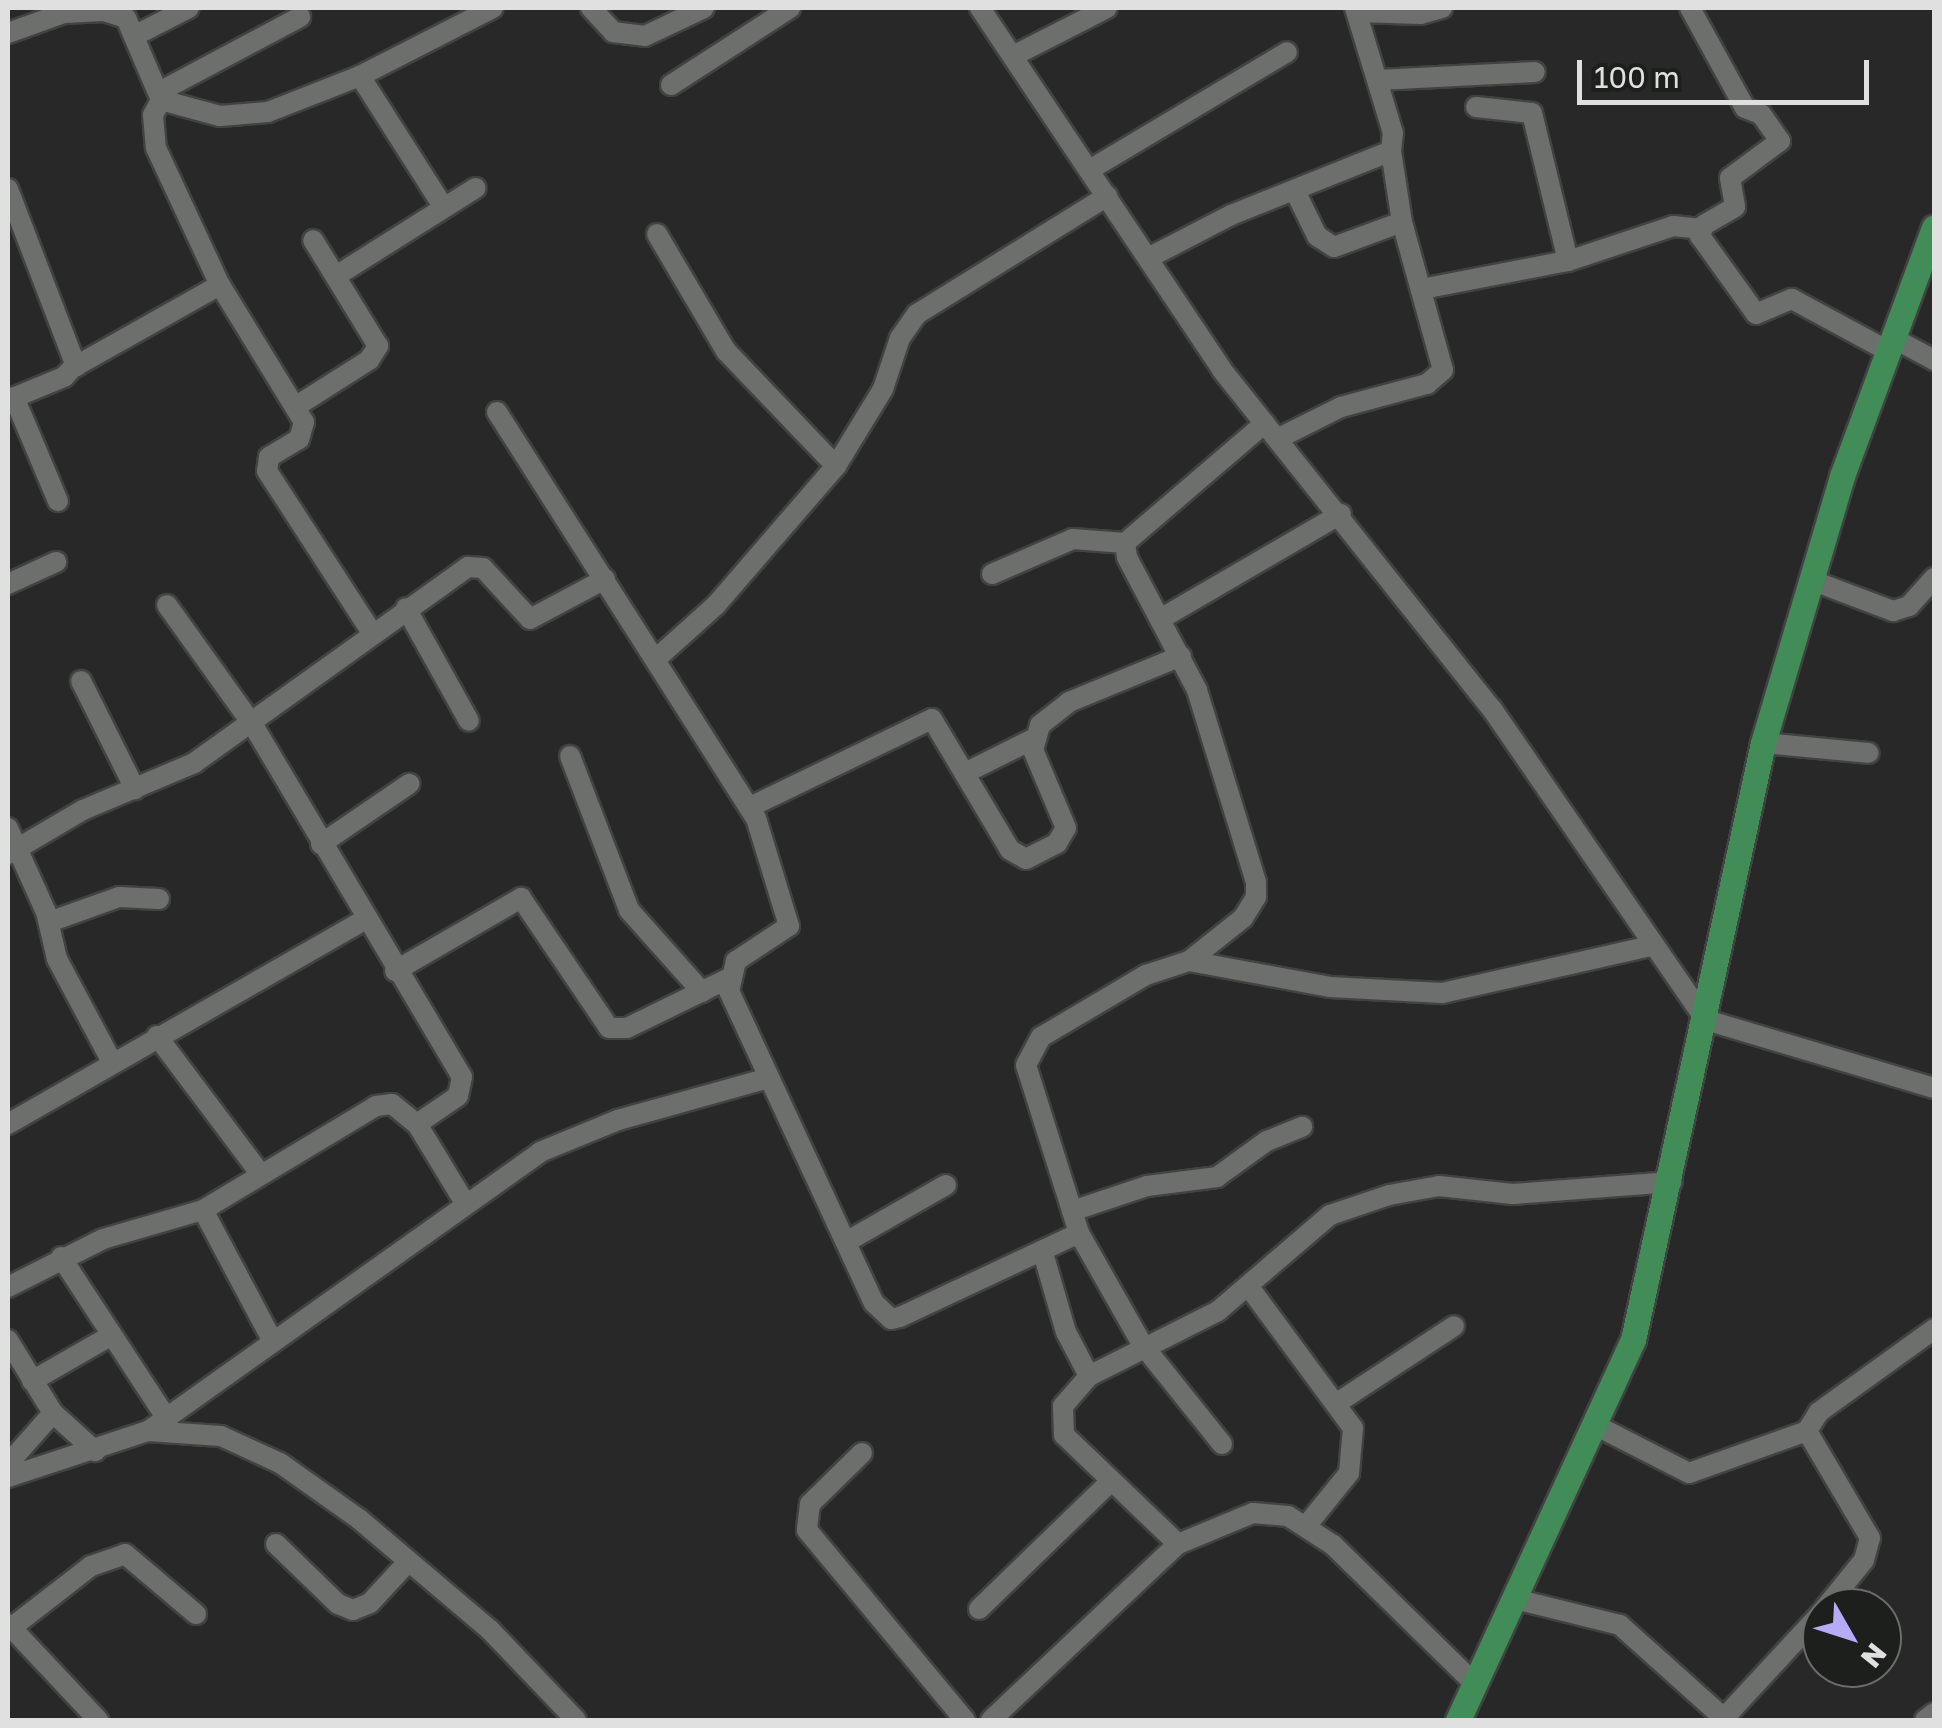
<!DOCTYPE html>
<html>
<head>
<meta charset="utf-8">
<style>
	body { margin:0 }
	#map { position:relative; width:1942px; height:1728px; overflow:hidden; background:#272827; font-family:"Golos Text",sans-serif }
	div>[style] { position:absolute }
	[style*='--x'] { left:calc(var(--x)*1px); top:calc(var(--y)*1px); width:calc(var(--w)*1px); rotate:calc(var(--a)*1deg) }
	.roads { filter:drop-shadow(2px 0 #414342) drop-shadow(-2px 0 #414342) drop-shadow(0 2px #414342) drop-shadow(0 -2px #414342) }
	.minor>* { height:20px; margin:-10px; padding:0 10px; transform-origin:10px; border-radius:10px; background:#6d6f6d }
	.major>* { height:25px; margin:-12.5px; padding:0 12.5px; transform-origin:12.5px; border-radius:12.5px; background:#428c58 }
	span { translate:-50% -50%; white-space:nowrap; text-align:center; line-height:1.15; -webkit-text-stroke:10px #1d1f1d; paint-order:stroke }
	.frame { position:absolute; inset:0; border:10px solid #dfe0df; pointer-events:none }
	.north { position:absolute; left:1802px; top:1588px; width:100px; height:100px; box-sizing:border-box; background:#1d1f1d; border:2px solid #6b6c6b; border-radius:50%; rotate:129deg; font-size:28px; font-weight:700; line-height:40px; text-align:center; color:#dfe0df }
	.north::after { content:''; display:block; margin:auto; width:35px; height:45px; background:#b5acf8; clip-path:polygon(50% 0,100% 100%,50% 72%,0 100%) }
	.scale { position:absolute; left:1577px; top:60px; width:292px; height:45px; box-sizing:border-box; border:5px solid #dfe0df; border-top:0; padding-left:12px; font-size:30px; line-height:35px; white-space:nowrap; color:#dfe0df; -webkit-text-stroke:8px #1d1f1d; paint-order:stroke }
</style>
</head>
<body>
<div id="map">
	<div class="roads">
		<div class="minor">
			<i style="--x:591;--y:8;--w:33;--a:47"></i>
			<i style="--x:613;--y:32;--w:32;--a:7"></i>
			<i style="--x:645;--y:36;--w:65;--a:-25.4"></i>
			<i style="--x:980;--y:8;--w:435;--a:56.2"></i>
			<i style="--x:1222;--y:370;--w:433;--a:51.5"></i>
			<i style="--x:1492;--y:709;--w:378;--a:55.5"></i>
			<i style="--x:1706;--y:1020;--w:238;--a:16.6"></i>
			<i style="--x:1690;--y:8;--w:114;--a:61.2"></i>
			<i style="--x:1745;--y:108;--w:17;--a:21"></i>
			<i style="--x:1761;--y:114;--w:33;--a:55"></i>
			<i style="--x:1780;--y:141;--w:62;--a:143.5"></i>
			<i style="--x:1730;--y:178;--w:29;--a:80"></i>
			<i style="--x:1735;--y:207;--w:36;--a:150"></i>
			<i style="--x:1704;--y:225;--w:12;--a:110"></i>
			<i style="--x:1700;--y:236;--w:96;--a:54.3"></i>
			<i style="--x:1756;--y:314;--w:39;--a:-23"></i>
			<i style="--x:1792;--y:299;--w:109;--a:28.4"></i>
			<i style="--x:1357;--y:12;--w:64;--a:1.8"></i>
			<i style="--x:1421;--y:14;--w:22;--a:-16"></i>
			<i style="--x:8;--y:33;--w:59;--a:-19.7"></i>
			<i style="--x:64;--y:13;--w:40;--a:-2.9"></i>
			<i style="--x:104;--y:11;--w:23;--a:18"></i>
			<i style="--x:126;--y:18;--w:89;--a:66.9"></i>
			<i style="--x:161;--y:100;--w:17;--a:118"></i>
			<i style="--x:153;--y:115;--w:33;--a:85"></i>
			<i style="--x:156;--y:148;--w:151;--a:65"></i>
			<i style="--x:220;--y:285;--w:161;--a:58.5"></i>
			<i style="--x:304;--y:422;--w:18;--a:106"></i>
			<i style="--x:299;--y:439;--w:35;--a:149"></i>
			<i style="--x:269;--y:457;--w:14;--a:98"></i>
			<i style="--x:267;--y:471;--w:191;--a:57"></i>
			<i style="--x:136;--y:35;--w:59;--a:-27"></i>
			<i style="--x:1015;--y:55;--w:103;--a:-27.1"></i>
			<i style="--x:360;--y:76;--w:156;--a:57.5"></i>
			<i style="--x:1378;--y:80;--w:157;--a:-2.9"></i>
			<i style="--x:671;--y:85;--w:142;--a:-32.9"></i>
			<i style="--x:159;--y:92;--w:160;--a:-28"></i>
			<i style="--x:161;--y:100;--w:61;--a:15.2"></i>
			<i style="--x:220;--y:116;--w:48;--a:-4.8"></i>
			<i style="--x:268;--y:112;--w:99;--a:-21.4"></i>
			<i style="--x:360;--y:76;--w:149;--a:-27.1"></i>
			<i style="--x:1476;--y:107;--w:56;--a:6.1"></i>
			<i style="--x:1532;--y:113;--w:152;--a:76.3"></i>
			<i style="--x:1568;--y:261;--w:111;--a:-18.4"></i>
			<i style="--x:1673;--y:226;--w:28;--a:6"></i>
			<i style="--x:1091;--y:169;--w:228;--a:-30.8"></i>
			<i style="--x:8;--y:189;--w:190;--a:69"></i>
			<i style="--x:76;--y:366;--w:165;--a:-29.4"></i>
			<i style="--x:1295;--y:191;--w:50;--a:63.9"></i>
			<i style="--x:1317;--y:236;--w:20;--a:33"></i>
			<i style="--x:1334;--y:247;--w:72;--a:-20.2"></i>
			<i style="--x:657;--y:234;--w:136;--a:59.5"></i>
			<i style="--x:726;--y:351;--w:159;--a:46.3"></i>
			<i style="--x:1150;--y:257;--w:91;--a:-27.4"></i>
			<i style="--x:1231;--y:215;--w:172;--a:-21.8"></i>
			<i style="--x:1391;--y:151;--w:18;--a:-84"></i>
			<i style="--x:1393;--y:133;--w:131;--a:-106.9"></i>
			<i style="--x:336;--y:276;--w:165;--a:-32.2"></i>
			<i style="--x:1422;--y:289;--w:149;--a:-10.9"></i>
			<i style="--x:1893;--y:338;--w:47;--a:28.2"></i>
			<i style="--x:14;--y:397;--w:113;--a:67.1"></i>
			<i style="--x:8;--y:400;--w:61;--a:-22.3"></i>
			<i style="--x:64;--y:377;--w:16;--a:-47"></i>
			<i style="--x:295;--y:407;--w:88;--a:-32.4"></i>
			<i style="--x:369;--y:360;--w:17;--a:-57"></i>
			<i style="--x:378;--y:346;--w:124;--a:-121.5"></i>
			<i style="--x:497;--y:412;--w:482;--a:57.5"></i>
			<i style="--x:756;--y:818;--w:113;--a:73"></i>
			<i style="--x:789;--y:926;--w:64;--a:146.6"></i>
			<i style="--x:736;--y:961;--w:31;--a:103"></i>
			<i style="--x:729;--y:991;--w:344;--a:65.1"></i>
			<i style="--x:874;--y:1303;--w:23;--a:43"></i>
			<i style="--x:891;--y:1319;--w:9;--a:-13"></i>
			<i style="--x:900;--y:1317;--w:198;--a:-25.1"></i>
			<i style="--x:1279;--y:438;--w:69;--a:-26.6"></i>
			<i style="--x:1341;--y:407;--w:89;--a:-15"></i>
			<i style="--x:1427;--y:384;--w:21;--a:-41"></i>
			<i style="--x:1443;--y:370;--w:154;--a:-105.5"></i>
			<i style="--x:1402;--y:222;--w:72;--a:-98.8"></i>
			<i style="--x:992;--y:574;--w:88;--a:-23.4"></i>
			<i style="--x:1073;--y:539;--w:52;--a:4.4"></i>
			<i style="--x:1811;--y:580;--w:88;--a:20.7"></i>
			<i style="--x:1893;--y:611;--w:17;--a:-17"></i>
			<i style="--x:1909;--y:606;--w:38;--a:-48"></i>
			<i style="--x:8;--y:584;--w:53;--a:-24.6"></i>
			<i style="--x:167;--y:605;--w:148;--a:54.4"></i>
			<i style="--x:253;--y:725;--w:409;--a:59.3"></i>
			<i style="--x:462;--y:1077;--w:19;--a:102"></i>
			<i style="--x:458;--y:1096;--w:50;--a:145.7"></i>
			<i style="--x:406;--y:608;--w:129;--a:60.9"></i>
			<i style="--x:1162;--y:618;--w:207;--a:-30.2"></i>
			<i style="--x:657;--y:658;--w:79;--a:-41.9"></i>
			<i style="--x:716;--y:605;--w:184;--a:-49.2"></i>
			<i style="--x:836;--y:466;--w:90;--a:-58.6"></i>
			<i style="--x:883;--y:389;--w:54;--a:-71.6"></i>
			<i style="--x:900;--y:338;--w:29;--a:-55"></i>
			<i style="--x:917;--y:314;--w:224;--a:-31.8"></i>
			<i style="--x:81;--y:681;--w:121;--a:63.4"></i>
			<i style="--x:1763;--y:743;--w:106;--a:5.4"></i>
			<i style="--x:570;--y:756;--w:165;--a:69"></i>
			<i style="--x:629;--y:910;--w:110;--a:48.3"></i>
			<i style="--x:965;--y:773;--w:76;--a:-26.6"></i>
			<i style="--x:750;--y:807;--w:202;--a:-25.8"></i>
			<i style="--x:932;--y:719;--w:152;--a:59.2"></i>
			<i style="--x:1010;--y:850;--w:18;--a:29"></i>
			<i style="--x:1026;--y:859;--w:35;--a:-27"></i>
			<i style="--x:1057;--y:843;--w:17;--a:-59"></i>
			<i style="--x:1066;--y:828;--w:85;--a:-112.9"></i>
			<i style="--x:1033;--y:750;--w:26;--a:-74"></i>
			<i style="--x:1040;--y:725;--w:37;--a:-38"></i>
			<i style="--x:1069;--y:702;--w:121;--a:-22.3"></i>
			<i style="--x:8;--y:828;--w:92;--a:65.7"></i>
			<i style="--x:46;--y:912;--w:48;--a:76.8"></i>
			<i style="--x:57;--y:959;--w:117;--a:61.9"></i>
			<i style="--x:321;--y:844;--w:107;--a:-34.3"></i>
			<i style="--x:8;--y:854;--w:87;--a:-30.4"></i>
			<i style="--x:83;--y:810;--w:121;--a:-22.9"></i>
			<i style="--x:194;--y:763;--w:337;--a:-35.6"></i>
			<i style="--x:468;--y:567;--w:15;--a:4"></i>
			<i style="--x:483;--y:568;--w:69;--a:47.3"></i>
			<i style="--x:530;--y:619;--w:85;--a:-28.1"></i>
			<i style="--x:49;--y:922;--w:74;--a:-19.7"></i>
			<i style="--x:119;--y:897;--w:40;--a:2.9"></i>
			<i style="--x:1189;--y:961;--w:69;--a:-38.5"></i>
			<i style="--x:1243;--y:918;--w:25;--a:-58"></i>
			<i style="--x:1256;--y:897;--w:15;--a:-90"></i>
			<i style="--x:1256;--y:882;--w:201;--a:-107.1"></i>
			<i style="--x:1197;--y:690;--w:150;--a:-117.8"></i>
			<i style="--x:1127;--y:557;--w:14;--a:-98"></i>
			<i style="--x:1125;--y:543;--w:184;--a:-40.6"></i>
			<i style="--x:395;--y:971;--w:146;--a:-30.1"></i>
			<i style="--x:521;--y:898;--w:157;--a:55.9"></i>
			<i style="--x:609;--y:1028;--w:18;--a:0"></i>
			<i style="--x:627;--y:1028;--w:111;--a:-26.1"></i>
			<i style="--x:157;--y:1036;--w:170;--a:53.1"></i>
			<i style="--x:8;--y:1124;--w:410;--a:-29.8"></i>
			<i style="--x:203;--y:1210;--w:147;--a:62"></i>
			<i style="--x:1072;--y:1211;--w:79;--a:-18.4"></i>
			<i style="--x:1147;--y:1186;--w:71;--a:-7.3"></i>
			<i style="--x:1217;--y:1177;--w:62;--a:-35.8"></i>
			<i style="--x:1267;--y:1141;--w:38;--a:-22"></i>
			<i style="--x:846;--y:1242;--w:115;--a:-29.7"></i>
			<i style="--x:1043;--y:1253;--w:82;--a:73.8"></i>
			<i style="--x:1066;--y:1332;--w:50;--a:62.4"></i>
			<i style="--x:61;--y:1257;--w:194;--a:56.8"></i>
			<i style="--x:8;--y:1287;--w:106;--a:-26.8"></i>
			<i style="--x:103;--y:1239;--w:104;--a:-16.2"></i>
			<i style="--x:203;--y:1210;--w:202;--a:-31"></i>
			<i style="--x:376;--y:1106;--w:16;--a:-7"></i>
			<i style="--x:392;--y:1104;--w:32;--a:39"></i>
			<i style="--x:417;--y:1124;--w:92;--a:58.7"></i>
			<i style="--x:1249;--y:1287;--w:175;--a:53.6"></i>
			<i style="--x:1353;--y:1428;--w:45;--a:95.1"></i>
			<i style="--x:1349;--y:1473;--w:67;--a:128.9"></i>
			<i style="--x:8;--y:1340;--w:86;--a:58.3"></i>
			<i style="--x:53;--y:1413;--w:57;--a:42.1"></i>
			<i style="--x:32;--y:1381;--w:92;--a:-29.9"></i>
			<i style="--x:1337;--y:1403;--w:140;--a:-33.3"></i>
			<i style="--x:1597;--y:1426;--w:103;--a:27.1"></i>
			<i style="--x:1689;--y:1473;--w:125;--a:-19.6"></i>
			<i style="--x:148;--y:1431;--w:73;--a:3.9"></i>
			<i style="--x:221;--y:1436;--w:65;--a:24.6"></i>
			<i style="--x:280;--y:1463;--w:97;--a:35.3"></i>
			<i style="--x:359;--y:1519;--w:172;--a:40.3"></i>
			<i style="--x:490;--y:1630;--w:124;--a:46.3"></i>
			<i style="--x:1222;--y:1444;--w:128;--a:-128.7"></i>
			<i style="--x:1142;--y:1344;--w:128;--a:-119.6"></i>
			<i style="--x:1079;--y:1233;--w:176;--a:-107.5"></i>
			<i style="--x:1026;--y:1065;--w:32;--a:-62"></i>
			<i style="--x:1041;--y:1037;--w:122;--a:-30.6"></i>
			<i style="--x:1146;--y:975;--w:45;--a:-18"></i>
			<i style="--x:1189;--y:961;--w:143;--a:10.4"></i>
			<i style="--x:1330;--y:987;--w:112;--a:3.1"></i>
			<i style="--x:1442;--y:993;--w:213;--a:-12.7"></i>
			<i style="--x:862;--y:1453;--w:73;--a:135.6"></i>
			<i style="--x:810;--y:1504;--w:26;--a:97"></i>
			<i style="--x:807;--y:1530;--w:247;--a:50.3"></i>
			<i style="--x:8;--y:1464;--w:68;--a:-48.6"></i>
			<i style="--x:8;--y:1477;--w:147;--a:-18.2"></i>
			<i style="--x:148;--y:1431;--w:481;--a:-35.4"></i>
			<i style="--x:540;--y:1152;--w:84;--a:-22.3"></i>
			<i style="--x:618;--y:1120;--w:156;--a:-15.6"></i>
			<i style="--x:276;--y:1544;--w:86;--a:44.1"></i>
			<i style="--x:338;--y:1604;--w:16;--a:22"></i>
			<i style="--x:353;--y:1610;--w:18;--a:-22"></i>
			<i style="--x:370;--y:1603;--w:56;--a:-47.2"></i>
			<i style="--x:1178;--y:1544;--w:158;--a:-136.3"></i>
			<i style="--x:1064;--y:1435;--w:29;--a:-92"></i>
			<i style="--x:1063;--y:1406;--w:40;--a:-49"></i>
			<i style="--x:1089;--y:1376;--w:144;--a:-26.7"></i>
			<i style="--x:1218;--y:1311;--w:148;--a:-40.6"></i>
			<i style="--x:1330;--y:1215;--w:62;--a:-18.7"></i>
			<i style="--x:1389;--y:1195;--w:51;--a:-10.2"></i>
			<i style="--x:1439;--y:1186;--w:74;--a:6.2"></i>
			<i style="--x:1513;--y:1194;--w:159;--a:-4.3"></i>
			<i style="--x:1519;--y:1600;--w:104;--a:13.9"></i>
			<i style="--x:1620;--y:1625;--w:142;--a:41.9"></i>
			<i style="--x:1825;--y:1608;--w:62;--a:-50.9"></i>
			<i style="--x:1864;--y:1560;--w:23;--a:-75"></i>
			<i style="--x:1870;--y:1538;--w:124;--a:-120.5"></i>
			<i style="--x:1807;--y:1431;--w:22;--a:-58"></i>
			<i style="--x:1819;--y:1412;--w:142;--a:-35.8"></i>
			<i style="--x:979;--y:1609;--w:181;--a:-44.1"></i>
			<i style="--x:8;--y:1624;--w:132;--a:46.8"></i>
			<i style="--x:11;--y:1628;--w:101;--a:-37.8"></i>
			<i style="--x:91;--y:1566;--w:36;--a:-19"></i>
			<i style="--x:125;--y:1554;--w:93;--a:40.2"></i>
			<i style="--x:1724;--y:1718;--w:144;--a:-47.2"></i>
			<i style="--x:991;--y:1720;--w:257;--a:-43.3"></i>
			<i style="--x:1178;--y:1544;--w:81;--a:-22.5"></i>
			<i style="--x:1253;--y:1513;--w:35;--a:5"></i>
			<i style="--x:1288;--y:1516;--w:54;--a:32.8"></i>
			<i style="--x:1333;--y:1545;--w:200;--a:44.4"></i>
			<i style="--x:1925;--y:1720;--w:11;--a:-38"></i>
		</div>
		<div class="major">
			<i style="--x:1458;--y:1720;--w:418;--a:-65.3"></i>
			<i style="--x:1633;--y:1340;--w:611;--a:-77.72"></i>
			<i style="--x:1763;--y:743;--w:278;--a:-73.5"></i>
			<i style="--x:1842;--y:476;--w:265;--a:-69.7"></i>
		</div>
	</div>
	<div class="frame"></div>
	<div class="north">N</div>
	<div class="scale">100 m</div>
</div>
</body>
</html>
